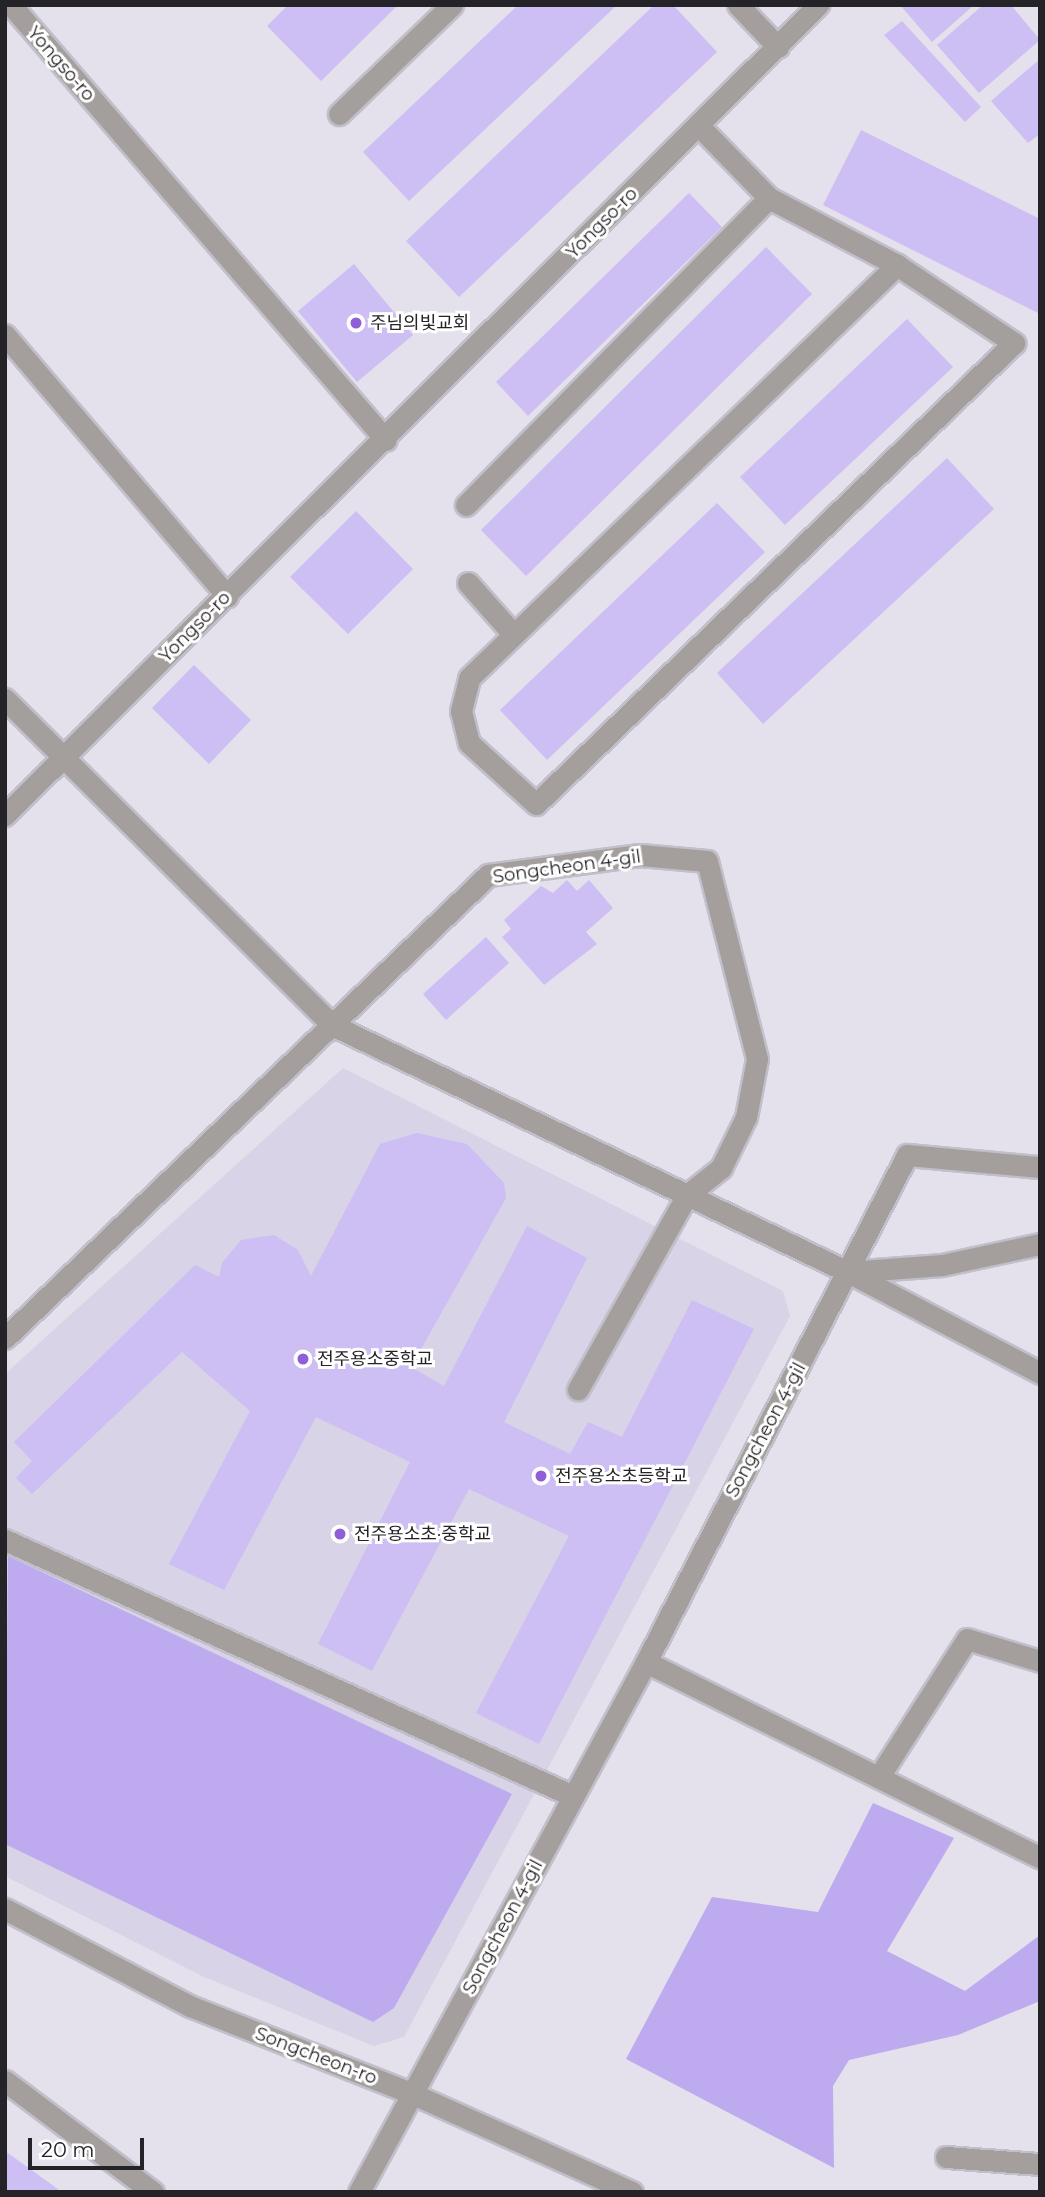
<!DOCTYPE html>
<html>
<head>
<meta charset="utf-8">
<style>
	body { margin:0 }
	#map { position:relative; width:1045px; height:2197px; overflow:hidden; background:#e4e1ed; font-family:Montserrat,"Noto Sans KR",sans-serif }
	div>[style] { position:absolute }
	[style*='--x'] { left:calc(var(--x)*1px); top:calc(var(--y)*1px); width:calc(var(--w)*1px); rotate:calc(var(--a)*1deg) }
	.built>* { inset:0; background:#d8d3e6 }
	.green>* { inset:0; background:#beabef }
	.building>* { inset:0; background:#cdbef3 }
	.roads { filter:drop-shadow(2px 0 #c1bfc9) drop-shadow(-2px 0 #c1bfc9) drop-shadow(0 2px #c1bfc9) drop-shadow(0 -2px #c1bfc9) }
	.minor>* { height:21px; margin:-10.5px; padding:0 10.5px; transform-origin:10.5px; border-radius:10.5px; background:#a49f9c }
	.dots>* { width:19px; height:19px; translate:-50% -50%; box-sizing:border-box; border:4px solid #fff; border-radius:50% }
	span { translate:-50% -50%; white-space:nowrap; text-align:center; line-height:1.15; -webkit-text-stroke:6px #fff; paint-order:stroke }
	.street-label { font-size:18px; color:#242327 }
	.poi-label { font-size:18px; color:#242327 }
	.left { translate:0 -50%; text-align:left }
	.frame { position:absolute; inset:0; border:7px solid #242327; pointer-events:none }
	.scale { position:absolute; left:28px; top:2138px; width:116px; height:32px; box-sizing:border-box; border:4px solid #242327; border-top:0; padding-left:9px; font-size:21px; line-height:24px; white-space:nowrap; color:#242327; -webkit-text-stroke:5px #fff; paint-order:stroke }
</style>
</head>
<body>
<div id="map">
	<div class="built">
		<i style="clip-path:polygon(343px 1068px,783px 1291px,790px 1316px,404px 2037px,374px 2046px,204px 1977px,5px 1876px,5px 1374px)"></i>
	</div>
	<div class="green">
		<i style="clip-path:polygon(8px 1556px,512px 1794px,394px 2008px,373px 2022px,5px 1844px)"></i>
		<i style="clip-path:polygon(873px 1803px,954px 1838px,887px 1951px,965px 1991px,1040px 1935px,1040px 2001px,958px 2035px,849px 2060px,833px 2086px,834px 2168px,626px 2059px,712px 1897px,818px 1912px)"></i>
	</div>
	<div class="building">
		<i style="clip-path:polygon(288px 5px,398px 5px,321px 81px,267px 26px)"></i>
		<i style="clip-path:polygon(518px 5px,617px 5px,409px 201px,363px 152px)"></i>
		<i style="clip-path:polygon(654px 5px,673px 5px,717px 52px,459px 297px,406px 241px)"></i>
		<i style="clip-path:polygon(900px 5px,974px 5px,932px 42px)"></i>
		<i style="clip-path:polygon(983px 5px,1011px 5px,1040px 40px,979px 93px,937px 45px)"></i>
		<i style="clip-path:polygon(902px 21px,981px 107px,965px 122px,884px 35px)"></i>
		<i style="clip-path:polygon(1040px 59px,1040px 134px,1028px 143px,991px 101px)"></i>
		<i style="clip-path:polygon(861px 130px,1040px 219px,1040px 314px,823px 205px)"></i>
		<i style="clip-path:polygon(689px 193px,722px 227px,528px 416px,496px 382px)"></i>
		<i style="clip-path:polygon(766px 247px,812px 294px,526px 576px,481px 530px)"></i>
		<i style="clip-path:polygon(354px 264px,413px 335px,357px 382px,298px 311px)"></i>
		<i style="clip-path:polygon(907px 319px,953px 367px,785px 525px,740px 477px)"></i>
		<i style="clip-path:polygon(947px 458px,994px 509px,763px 724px,717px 673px)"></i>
		<i style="clip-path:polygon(717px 503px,765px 552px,547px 760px,500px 710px)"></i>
		<i style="clip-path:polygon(356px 511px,413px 569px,348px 634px,290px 577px)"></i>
		<i style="clip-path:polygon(194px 665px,251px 720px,209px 764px,152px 708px)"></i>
		<i style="clip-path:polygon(567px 880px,577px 891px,589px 880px,613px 908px,586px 932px,597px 944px,544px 985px,502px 937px,511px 929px,504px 920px,541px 886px,553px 893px)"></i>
		<i style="clip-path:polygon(486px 937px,509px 963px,446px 1020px,423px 994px)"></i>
		<i style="clip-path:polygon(417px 1133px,467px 1144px,504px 1183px,506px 1198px,411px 1367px,444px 1386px,527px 1226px,587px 1258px,504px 1422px,570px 1454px,588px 1422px,622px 1437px,692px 1300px,754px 1329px,539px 1744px,476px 1713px,569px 1536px,469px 1489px,372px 1671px,318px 1644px,410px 1462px,316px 1417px,224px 1590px,169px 1564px,250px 1411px,182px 1352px,32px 1494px,16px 1478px,32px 1461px,14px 1442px,195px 1265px,219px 1277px,222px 1263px,241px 1240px,274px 1235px,298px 1250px,311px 1276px,380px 1144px)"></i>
		<i style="clip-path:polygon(5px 2151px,62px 2192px,5px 2192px)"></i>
	</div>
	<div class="roads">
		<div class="minor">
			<i style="--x:11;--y:5;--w:574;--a:49.24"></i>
			<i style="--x:738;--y:5;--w:58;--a:46.4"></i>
			<i style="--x:339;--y:114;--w:157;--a:-44"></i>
			<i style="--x:699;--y:126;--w:100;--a:45.8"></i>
			<i style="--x:5;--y:335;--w:343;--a:49.6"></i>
			<i style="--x:466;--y:505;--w:431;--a:-45.4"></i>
			<i style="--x:769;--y:198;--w:144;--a:27.6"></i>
			<i style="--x:897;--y:265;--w:141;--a:33.7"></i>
			<i style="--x:1014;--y:343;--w:664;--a:136.04"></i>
			<i style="--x:536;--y:804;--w:91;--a:-137.7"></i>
			<i style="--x:469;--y:743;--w:33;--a:-104"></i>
			<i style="--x:461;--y:711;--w:34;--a:-76"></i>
			<i style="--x:469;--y:678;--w:595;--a:-43.98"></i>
			<i style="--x:468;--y:583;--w:68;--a:48.6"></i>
			<i style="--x:5;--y:699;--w:462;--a:44.9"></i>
			<i style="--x:332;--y:1025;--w:572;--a:25.58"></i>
			<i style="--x:848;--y:1272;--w:217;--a:27.7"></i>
			<i style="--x:5;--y:815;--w:1148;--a:-44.89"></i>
			<i style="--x:848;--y:1272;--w:94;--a:-4.3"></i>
			<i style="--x:942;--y:1265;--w:100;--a:-12.1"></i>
			<i style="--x:5;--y:1338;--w:669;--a:-43.79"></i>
			<i style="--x:488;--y:875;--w:153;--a:-7.5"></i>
			<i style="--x:640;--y:855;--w:67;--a:5.1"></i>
			<i style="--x:707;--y:861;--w:204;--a:75.8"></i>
			<i style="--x:757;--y:1059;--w:59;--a:100.7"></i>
			<i style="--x:746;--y:1117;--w:57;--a:116.1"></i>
			<i style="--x:721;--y:1168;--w:43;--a:141.5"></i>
			<i style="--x:687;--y:1195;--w:223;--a:119.3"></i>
			<i style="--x:5;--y:1540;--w:623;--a:24.26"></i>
			<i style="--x:646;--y:1662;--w:440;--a:26.4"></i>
			<i style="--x:880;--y:1775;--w:161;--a:-57.4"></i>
			<i style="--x:967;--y:1639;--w:76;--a:16.8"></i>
			<i style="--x:5;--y:1909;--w:209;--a:27.7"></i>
			<i style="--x:190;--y:2006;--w:240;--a:21.5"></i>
			<i style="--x:413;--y:2094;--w:240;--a:24.1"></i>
			<i style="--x:5;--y:2081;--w:185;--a:36.9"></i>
			<i style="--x:946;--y:2157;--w:94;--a:4.3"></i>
			<i style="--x:359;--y:2192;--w:603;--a:-61.56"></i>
			<i style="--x:646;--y:1662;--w:570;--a:-62.76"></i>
			<i style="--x:907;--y:1155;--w:134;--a:5.2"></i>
		</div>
	</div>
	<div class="dots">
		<i style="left:356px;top:323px;background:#905fd8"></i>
		<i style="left:303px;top:1359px;background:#905fd8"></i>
		<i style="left:541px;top:1476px;background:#905fd8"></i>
		<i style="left:340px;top:1534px;background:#905fd8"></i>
	</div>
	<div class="street-label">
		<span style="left:61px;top:64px;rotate:49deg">Yongso-ro</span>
		<span style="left:602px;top:223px;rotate:-45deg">Yongso-ro</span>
		<span style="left:195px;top:627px;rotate:-45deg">Yongso-ro</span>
		<span style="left:567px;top:867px;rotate:-8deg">Songcheon 4-gil</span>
		<span style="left:766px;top:1430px;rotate:-62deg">Songcheon 4-gil</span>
		<span style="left:503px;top:1927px;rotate:-62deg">Songcheon 4-gil</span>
		<span style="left:316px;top:2056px;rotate:21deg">Songcheon-ro</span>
	</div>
	<div class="poi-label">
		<span class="left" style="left:370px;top:323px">주님의빛교회</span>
		<span class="left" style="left:317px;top:1359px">전주용소중학교</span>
		<span class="left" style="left:555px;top:1476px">전주용소초등학교</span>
		<span class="left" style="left:354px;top:1534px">전주용소초·중학교</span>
	</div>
	<div class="frame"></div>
	<div class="scale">20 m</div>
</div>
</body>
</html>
